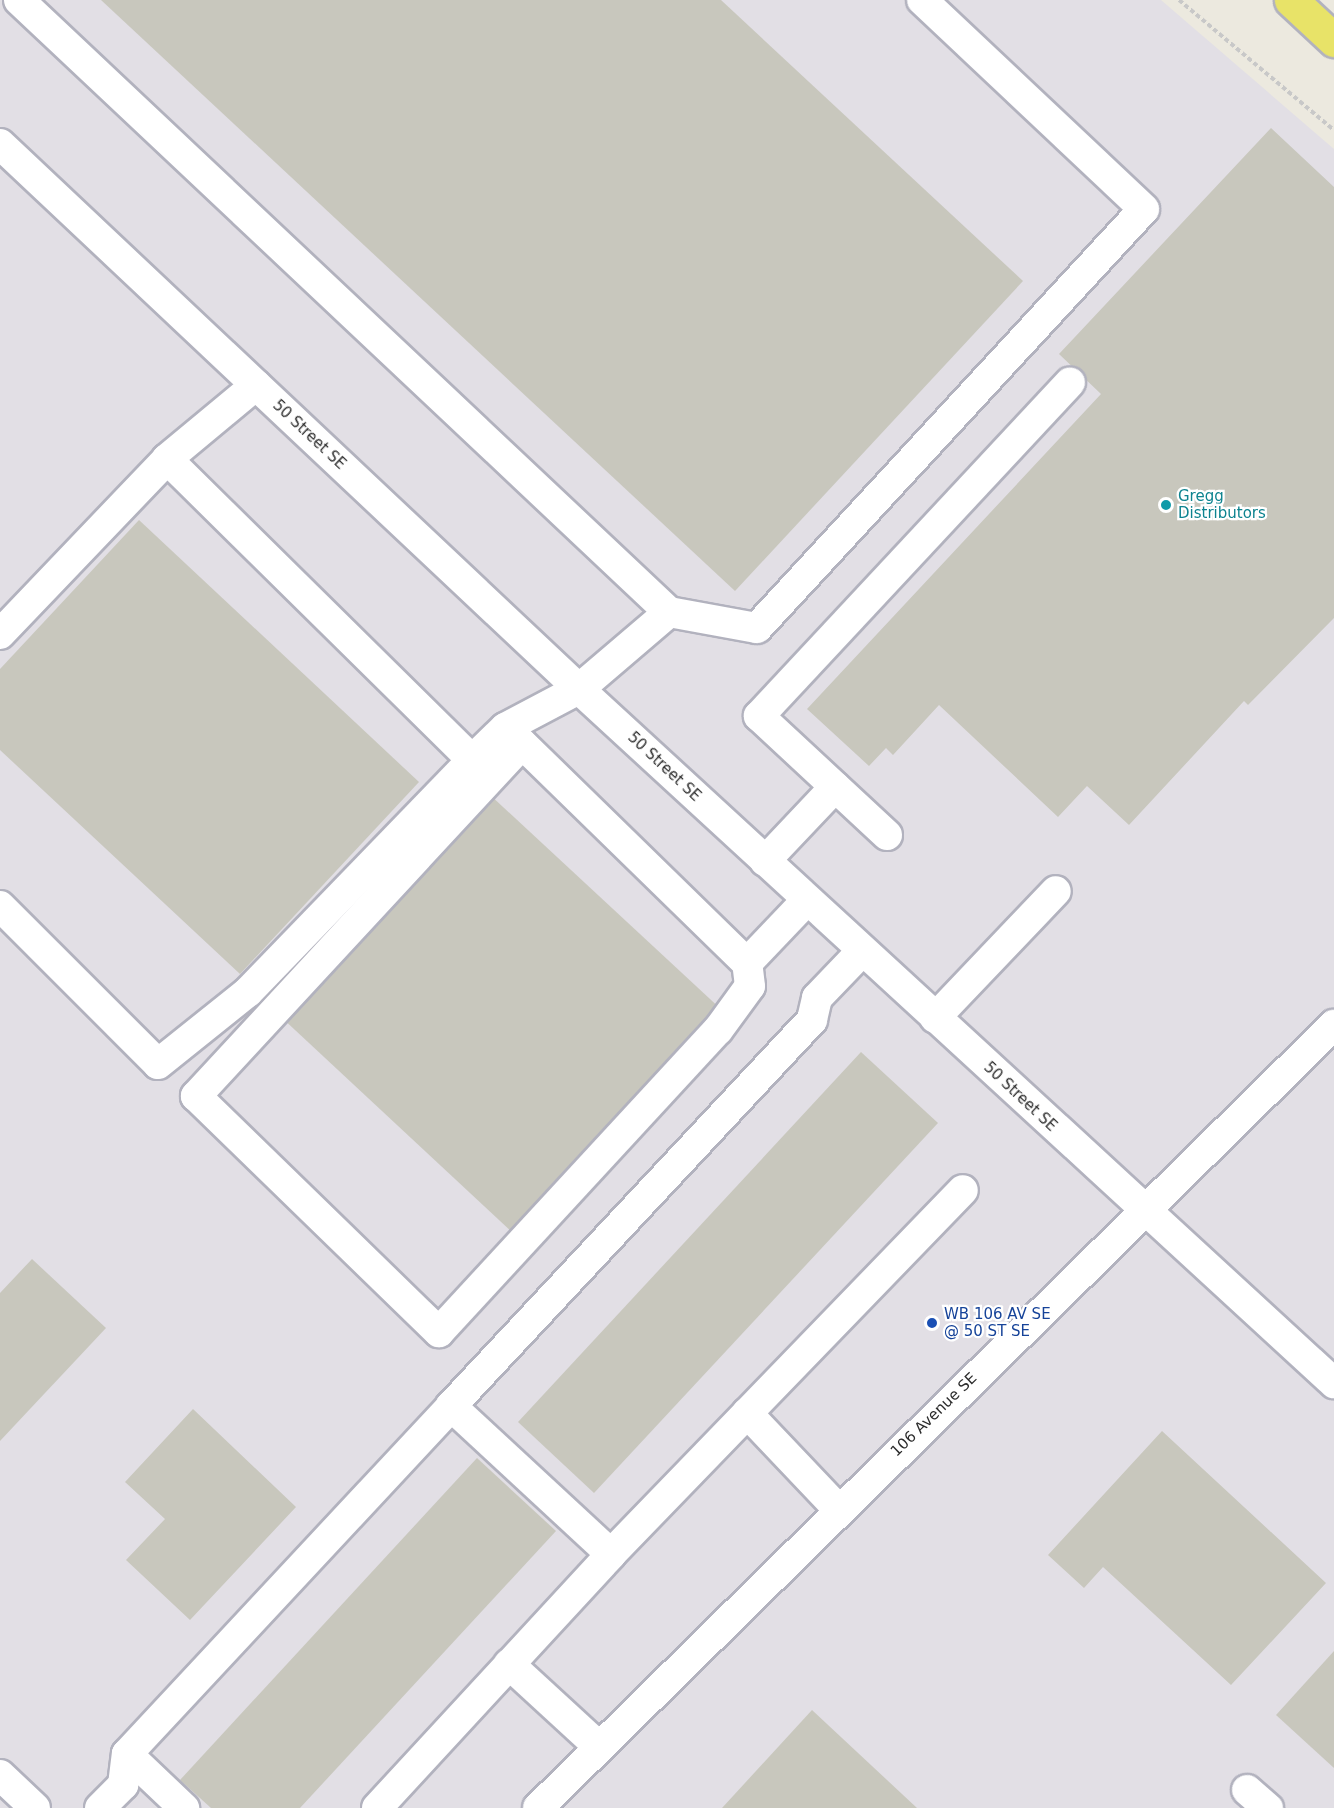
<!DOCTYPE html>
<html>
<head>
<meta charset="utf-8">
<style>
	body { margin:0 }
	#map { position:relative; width:1334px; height:1808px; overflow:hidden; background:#ece9df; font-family:"DejaVu Sans",sans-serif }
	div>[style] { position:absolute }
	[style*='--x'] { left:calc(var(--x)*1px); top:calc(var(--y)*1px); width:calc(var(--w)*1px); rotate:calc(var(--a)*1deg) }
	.industrial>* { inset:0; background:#e2dfe5 }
	.building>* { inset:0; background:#c8c7bd }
	.path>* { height:4px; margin-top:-2px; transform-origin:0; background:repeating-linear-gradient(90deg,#c8c8c8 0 4.5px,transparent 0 7.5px) }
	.roads { filter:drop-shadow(2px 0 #b2b2be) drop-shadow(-2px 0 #b2b2be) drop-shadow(0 2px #b2b2be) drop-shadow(0 -2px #b2b2be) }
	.minor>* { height:30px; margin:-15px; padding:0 15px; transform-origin:15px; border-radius:15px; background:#fff }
	.major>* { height:33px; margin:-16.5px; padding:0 16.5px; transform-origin:16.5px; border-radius:16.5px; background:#e8e368 }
	.dots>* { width:16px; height:16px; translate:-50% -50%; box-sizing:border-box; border:3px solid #fff; border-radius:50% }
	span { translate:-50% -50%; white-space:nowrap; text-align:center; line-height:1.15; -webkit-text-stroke:4.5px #fff; paint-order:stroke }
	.street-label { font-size:15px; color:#2c2c2c }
	.culture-label { font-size:15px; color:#0d838f }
	.left { translate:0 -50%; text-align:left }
	.transit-label { font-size:15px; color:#164399 }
</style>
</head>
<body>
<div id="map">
	<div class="industrial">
		<i style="clip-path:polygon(0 0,1161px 0,1334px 149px,1334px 1808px,0 1808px)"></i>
	</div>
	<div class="building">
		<i style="clip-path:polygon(101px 0,721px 0,1023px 281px,735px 591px)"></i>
		<i style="clip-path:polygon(1271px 128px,1334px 187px,1334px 618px,1248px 705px,1244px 701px,1129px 825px,1087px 786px,1058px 817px,939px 705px,893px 755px,886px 748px,869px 766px,807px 709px,1101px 394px,1059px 354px)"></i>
		<i style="clip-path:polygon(139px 520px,419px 782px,240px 974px,0 750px,0 669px)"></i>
		<i style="clip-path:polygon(488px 793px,724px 1012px,515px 1235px,280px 1016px)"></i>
		<i style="clip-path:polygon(861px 1052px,938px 1123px,594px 1493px,518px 1422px)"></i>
		<i style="clip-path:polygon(32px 1259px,106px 1328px,0 1441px,0 1293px)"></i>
		<i style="clip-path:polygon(193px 1409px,296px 1507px,190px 1620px,126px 1560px,165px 1519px,125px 1482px)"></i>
		<i style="clip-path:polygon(1162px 1431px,1326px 1583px,1231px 1685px,1103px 1567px,1084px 1588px,1048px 1555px)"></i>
		<i style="clip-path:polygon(477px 1458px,556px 1531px,300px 1808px,211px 1808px,180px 1780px)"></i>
		<i style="clip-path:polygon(1334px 1651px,1334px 1768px,1276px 1715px)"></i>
		<i style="clip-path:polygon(812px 1710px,917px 1808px,722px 1808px)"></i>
	</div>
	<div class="path">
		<i style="--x:1179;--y:0;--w:202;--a:40"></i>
	</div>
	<div class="roads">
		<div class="minor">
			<i style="--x:19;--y:0;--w:893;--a:43.28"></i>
			<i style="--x:0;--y:144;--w:795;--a:43.27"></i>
			<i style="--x:579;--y:689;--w:1026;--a:42.59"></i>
			<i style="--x:256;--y:385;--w:116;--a:140.3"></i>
			<i style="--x:167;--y:459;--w:429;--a:44.6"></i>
			<i style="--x:472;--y:760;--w:46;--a:-44.1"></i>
			<i style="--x:505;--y:728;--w:84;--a:-27.8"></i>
			<i style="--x:579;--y:689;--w:118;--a:-40.5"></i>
			<i style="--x:669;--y:612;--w:89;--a:10.3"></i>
			<i style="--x:757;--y:628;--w:570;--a:-47.27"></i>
			<i style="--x:1144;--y:209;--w:305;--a:-136.7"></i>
			<i style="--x:0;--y:634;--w:242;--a:-46.3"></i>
			<i style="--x:508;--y:730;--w:334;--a:44.3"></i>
			<i style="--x:747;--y:963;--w:87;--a:-46.4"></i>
			<i style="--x:522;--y:744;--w:480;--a:132.8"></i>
			<i style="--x:196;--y:1096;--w:339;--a:44.2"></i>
			<i style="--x:439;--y:1332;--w:411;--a:-47.3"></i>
			<i style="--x:718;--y:1030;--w:54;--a:-54"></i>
			<i style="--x:750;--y:986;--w:23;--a:-97"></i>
			<i style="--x:887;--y:835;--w:175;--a:-137.1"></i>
			<i style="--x:759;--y:716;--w:456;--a:-47"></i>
			<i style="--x:765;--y:861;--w:102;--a:-46.6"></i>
			<i style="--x:0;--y:906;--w:223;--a:45"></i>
			<i style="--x:158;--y:1064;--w:115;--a:-38.7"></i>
			<i style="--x:248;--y:992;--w:322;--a:-46"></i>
			<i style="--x:862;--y:951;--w:65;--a:133.8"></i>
			<i style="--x:817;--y:998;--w:23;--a:103"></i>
			<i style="--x:812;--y:1020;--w:529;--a:133.08"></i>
			<i style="--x:451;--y:1406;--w:218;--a:42.8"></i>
			<i style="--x:611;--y:1554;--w:506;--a:-45.96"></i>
			<i style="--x:935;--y:1018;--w:175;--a:-46.4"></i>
			<i style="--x:747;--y:1413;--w:132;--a:46.5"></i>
			<i style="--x:509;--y:1664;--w:120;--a:42.6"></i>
			<i style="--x:127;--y:1754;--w:79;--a:43.5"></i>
			<i style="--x:0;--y:1775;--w:48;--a:43.3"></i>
			<i style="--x:1247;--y:1790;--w:28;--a:41"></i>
			<i style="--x:100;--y:1808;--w:33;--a:-45"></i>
			<i style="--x:123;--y:1785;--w:31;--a:-83"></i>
			<i style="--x:127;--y:1754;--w:475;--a:-47"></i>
			<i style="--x:377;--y:1808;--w:345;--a:-47.3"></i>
			<i style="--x:538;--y:1808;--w:1117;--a:-44.53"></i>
		</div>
		<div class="major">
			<i style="--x:1291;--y:0;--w:59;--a:42.9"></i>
		</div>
	</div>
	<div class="dots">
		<i style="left:1166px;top:505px;background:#0f9aa8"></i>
		<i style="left:932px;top:1323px;background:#1a4fb4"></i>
	</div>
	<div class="street-label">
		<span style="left:309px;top:435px;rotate:43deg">50 Street SE</span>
		<span style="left:664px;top:767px;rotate:43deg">50 Street SE</span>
		<span style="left:1020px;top:1097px;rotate:43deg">50 Street SE</span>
		<span style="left:934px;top:1415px;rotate:-44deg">106 Avenue SE</span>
	</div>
	<div class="culture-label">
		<span class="left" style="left:1178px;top:505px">Gregg<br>Distributors</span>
	</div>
	<div class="transit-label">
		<span class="left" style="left:944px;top:1323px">WB 106 AV SE<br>@ 50 ST SE</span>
	</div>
</div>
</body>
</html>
